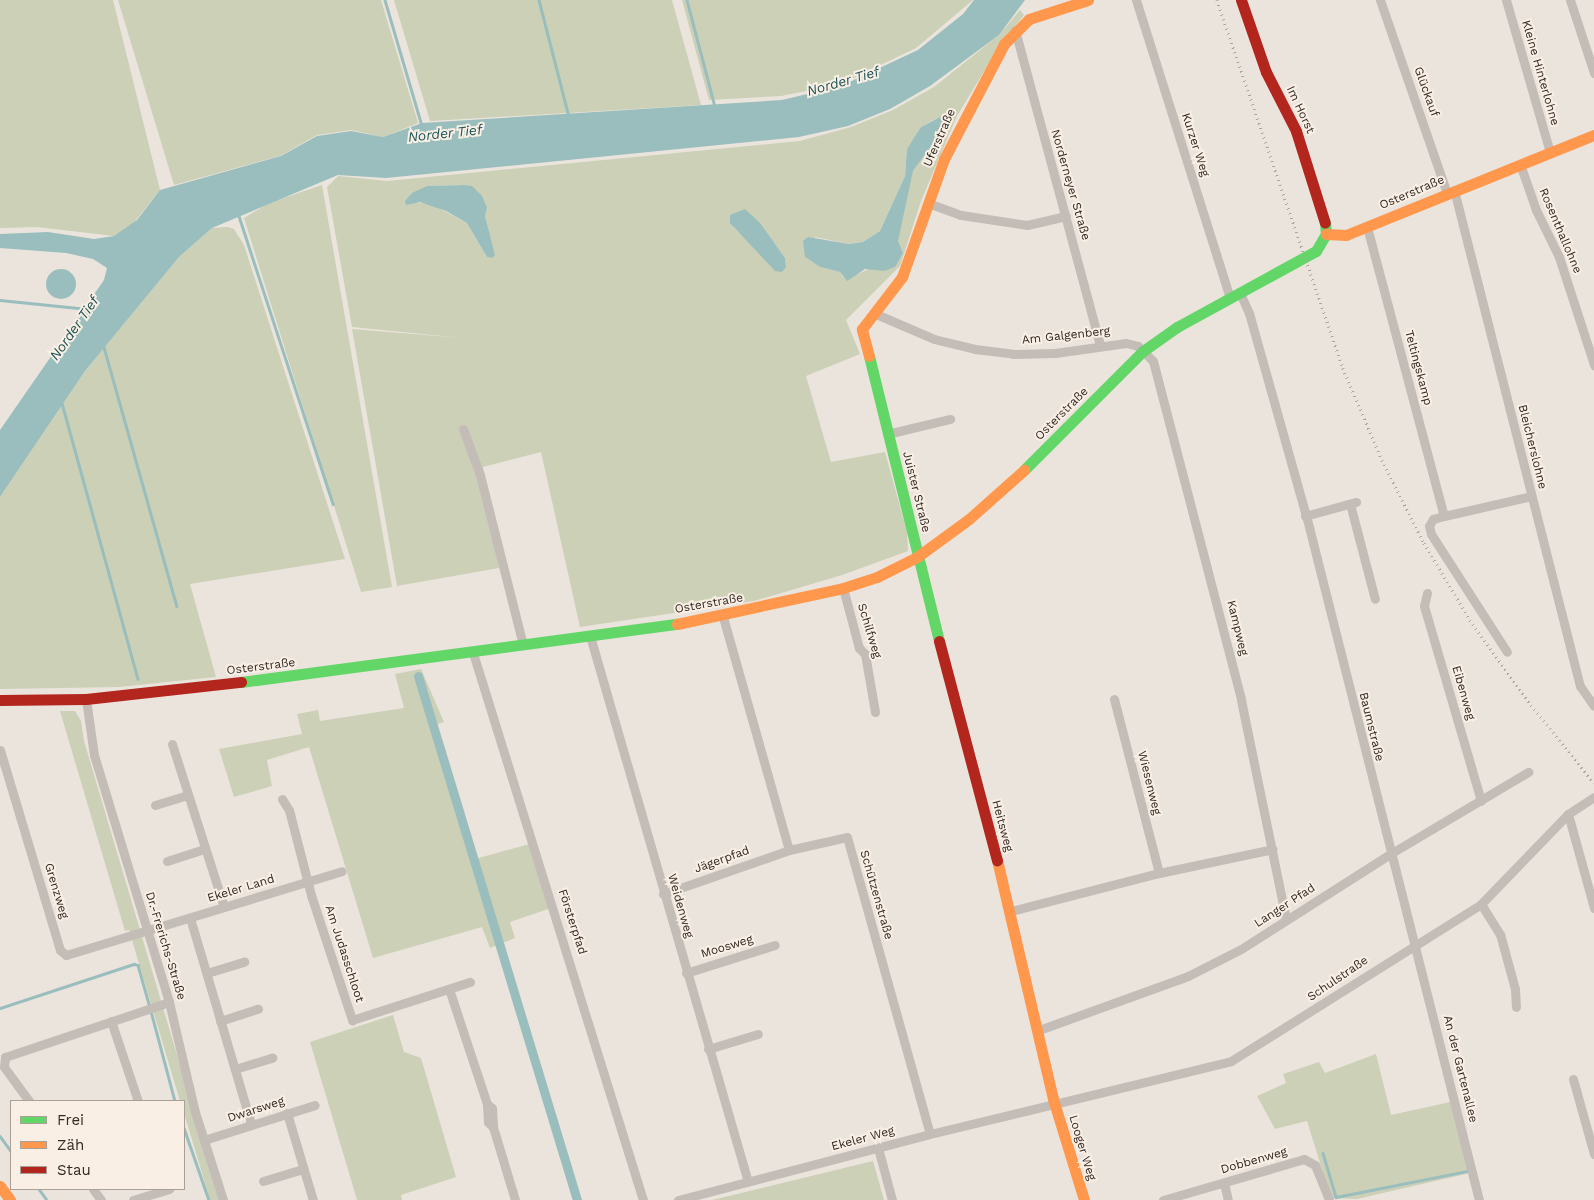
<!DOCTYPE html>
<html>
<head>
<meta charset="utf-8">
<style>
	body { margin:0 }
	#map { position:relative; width:1594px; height:1200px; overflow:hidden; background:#ebe4dd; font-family:"Work Sans",sans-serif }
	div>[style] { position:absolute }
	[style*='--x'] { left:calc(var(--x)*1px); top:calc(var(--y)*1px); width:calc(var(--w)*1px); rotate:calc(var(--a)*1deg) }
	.green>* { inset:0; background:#ccd0b6 }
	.water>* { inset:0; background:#99bebd }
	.round { border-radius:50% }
	.stream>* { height:2.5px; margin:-1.25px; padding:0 1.25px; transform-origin:1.25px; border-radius:1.25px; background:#99bebd }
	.canal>* { height:9px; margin:-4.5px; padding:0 4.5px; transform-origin:4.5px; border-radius:4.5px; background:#99bebd }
	.street>* { height:9px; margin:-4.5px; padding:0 4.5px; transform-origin:4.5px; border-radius:4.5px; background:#c4bcb6 }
	.fast>* { height:11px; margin:-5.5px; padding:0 5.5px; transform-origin:5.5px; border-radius:5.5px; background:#63d668 }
	.slow>* { height:11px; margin:-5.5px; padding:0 5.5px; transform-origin:5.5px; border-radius:5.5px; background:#ff974d }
	.jam>* { height:11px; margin:-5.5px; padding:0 5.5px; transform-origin:5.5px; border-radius:5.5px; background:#b3261e }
	.rail>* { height:2.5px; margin-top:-1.25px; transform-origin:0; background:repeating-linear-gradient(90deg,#aba5a1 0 1px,transparent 0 5px) }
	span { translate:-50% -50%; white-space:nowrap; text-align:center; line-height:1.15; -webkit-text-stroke:4px #f9efe4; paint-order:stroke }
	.street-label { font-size:12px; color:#342a25 }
	.water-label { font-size:14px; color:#1a5357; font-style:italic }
	.legend { position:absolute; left:10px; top:1100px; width:175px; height:90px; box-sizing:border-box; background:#f9efe4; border:1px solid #aaa098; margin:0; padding:6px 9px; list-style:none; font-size:15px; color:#342a25 }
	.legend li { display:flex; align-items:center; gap:10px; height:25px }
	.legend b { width:25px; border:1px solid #aaa098 }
</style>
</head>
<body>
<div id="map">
	<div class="green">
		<i style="clip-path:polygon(0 0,113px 0,160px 190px,128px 230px,114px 236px,37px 227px,0 228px)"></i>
		<i style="clip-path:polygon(118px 0,381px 0,418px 123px,383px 137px,351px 130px,317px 135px,280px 156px,174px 185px)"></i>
		<i style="clip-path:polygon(394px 0,672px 0,701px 105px,430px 121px)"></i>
		<i style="clip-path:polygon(682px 0,973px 0,916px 48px,841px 84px,781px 96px,709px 100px)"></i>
		<i style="clip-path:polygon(evenodd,1020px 10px,1024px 15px,1000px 45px,957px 116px,921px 201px,900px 266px,846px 320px,860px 354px,806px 376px,831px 462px,885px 452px,907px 532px,908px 551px,842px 575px,754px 601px,580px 627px,541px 452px,483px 467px,499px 568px,397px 586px,352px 329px,462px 338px,352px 327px,327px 187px,338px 176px,387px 181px,800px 141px,851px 127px,893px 110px,934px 87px,999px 35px,1020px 10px,935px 119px,941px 133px,913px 171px,905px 198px,897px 241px,903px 253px,858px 274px,843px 277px,840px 272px,820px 267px,805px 257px,815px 237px,849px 244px,863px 242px,880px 231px,905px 176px,907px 149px,921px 127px,935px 119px,1020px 10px,464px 185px,487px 208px,485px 216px,494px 255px,492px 258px,487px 257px,467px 223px,431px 204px,405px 201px,427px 186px,464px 185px,1020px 10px,761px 224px,785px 258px,786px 267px,771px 267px,756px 248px,734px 228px,761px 224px)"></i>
		<i style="clip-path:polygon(322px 185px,392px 587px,361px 592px,244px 218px,269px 203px)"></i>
		<i style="clip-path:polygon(227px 227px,234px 229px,244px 245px,345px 559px,190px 584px,216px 677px,119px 687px,0 689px,0 497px,85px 371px,179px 257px,212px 228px)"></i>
		<i style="clip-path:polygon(421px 669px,444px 722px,432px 726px,475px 859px,533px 843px,554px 907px,510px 922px,515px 938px,490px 948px,482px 927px,373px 958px,309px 747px,267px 760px,272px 786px,234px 797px,219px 749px,302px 734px,297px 714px,318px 710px,320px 721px,404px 708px,395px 674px)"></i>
		<i style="clip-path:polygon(60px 711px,75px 711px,81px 721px,84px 741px,220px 1200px,210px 1200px,184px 1113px,184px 1101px,180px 1101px,129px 930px,125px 931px)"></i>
		<i style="clip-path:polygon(393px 1015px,404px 1052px,421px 1058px,456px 1177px,401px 1195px,402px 1200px,357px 1200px,310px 1042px)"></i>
		<i style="clip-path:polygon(1376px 1054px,1391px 1115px,1455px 1101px,1470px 1173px,1357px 1199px,1331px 1198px,1307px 1121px,1275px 1129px,1257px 1096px,1286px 1083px,1283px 1074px,1319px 1062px,1325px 1073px)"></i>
		<i style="clip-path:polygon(873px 1161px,884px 1200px,712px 1200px)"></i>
	</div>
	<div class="water">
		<i style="clip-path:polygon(974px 0,1025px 0,999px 35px,930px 86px,890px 109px,848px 126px,799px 137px,386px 178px,338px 175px,212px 228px,179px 257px,85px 371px,0 497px,0 430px,104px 280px,107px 268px,93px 259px,66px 253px,0 248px,0 234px,48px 232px,94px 239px,114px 236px,137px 220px,160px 190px,281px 156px,317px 136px,351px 131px,383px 137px,422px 123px,782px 100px,841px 86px,918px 50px,963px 14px)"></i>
		<i style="clip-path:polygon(944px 115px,946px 118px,941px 133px,913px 171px,898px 241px,903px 253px,895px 267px,884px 271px,865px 269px,847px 281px,840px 272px,820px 267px,805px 257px,803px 241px,808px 237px,849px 244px,863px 242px,880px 231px,905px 176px,907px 149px,915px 136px,921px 127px)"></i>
		<i style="clip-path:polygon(464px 185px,472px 186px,482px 196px,487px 208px,485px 216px,495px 255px,492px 258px,487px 257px,467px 223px,446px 211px,420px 202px,406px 205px,405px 201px,412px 193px,427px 186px)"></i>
		<i style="clip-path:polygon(745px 209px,761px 224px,785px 258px,786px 267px,782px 272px,775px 271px,730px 223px,730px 215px)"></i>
		<i class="round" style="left:46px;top:269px;width:30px;height:30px"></i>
	</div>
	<div class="stream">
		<i style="--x:385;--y:0;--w:131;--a:73.6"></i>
		<i style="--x:539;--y:0;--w:121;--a:75.6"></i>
		<i style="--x:687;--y:0;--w:111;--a:75.3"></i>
		<i style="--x:238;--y:213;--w:306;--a:71.9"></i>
		<i style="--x:0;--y:300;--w:88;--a:5.8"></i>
		<i style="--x:104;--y:347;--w:269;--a:74.3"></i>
		<i style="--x:62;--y:403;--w:286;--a:74.6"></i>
		<i style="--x:0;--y:1008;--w:141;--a:-18.2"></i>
		<i style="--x:134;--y:964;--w:4;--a:14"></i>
		<i style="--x:138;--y:965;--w:41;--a:74.2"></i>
		<i style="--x:151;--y:1011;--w:93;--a:75.1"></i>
		<i style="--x:184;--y:1128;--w:76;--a:70.9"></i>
		<i style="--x:0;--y:1136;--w:19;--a:54"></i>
		<i style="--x:1323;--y:1153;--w:46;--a:73.5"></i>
		<i style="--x:1336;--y:1197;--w:134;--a:-11.2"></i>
		<i style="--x:39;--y:1189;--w:14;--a:54"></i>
	</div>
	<div class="canal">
		<i style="--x:418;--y:676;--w:548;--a:73.12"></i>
	</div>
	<div class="street">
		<i style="--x:1136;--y:0;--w:312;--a:72.5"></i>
		<i style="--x:1380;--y:0;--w:204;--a:70.9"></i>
		<i style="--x:1506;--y:0;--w:158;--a:73.9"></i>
		<i style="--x:1570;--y:0;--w:77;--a:71.8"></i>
		<i style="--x:1015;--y:30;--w:327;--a:74.9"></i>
		<i style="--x:1520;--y:164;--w:49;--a:70.8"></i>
		<i style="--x:1536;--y:210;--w:52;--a:63.9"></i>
		<i style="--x:1559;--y:257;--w:114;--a:72"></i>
		<i style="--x:1454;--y:190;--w:512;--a:75.75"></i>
		<i style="--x:1580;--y:686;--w:24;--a:55"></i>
		<i style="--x:928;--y:203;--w:35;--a:20"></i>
		<i style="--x:961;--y:215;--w:67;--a:8.6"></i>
		<i style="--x:1027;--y:225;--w:40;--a:-13"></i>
		<i style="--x:1367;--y:227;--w:299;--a:75.1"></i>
		<i style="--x:1444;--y:516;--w:11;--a:165"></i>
		<i style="--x:1433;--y:519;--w:8;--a:120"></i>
		<i style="--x:1429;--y:526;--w:8;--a:76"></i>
		<i style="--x:1431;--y:534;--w:140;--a:57.2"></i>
		<i style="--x:1240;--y:293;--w:22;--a:66"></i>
		<i style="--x:1249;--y:313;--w:214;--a:74.3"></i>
		<i style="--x:1307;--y:519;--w:702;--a:75.83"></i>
		<i style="--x:876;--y:314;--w:63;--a:23.3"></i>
		<i style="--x:934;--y:339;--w:42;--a:13.7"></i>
		<i style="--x:975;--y:349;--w:38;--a:7"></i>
		<i style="--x:1013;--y:354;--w:42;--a:-1.4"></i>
		<i style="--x:1055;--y:353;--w:72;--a:-8"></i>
		<i style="--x:1126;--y:343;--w:12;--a:14"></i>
		<i style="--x:1138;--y:346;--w:21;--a:45"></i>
		<i style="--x:1153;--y:361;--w:350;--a:75.4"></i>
		<i style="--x:1241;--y:700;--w:224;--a:78.4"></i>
		<i style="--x:463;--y:429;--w:49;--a:69.7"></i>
		<i style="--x:480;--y:475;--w:175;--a:75.8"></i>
		<i style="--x:887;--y:434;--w:65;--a:-13.4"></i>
		<i style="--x:1350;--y:504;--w:98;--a:75.3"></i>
		<i style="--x:1305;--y:516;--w:53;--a:-15.4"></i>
		<i style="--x:1444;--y:516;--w:89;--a:-12.9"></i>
		<i style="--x:843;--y:588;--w:62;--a:75.1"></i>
		<i style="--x:859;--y:648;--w:8;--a:45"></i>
		<i style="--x:865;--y:654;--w:59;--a:80.2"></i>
		<i style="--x:1427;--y:593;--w:13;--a:103"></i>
		<i style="--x:1424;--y:606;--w:203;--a:73.7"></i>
		<i style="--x:723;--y:617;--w:242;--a:74.2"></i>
		<i style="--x:789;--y:850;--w:59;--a:-12.6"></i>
		<i style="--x:847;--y:837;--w:308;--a:74.4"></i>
		<i style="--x:590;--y:636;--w:568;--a:73.86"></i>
		<i style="--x:473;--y:653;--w:573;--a:72.74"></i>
		<i style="--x:86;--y:699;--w:57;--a:81.9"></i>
		<i style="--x:94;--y:755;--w:258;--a:73.1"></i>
		<i style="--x:169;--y:1002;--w:113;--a:76.7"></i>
		<i style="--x:195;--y:1112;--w:92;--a:72.3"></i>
		<i style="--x:1114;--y:699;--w:180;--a:75.5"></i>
		<i style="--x:172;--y:744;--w:171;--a:72.3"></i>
		<i style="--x:0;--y:750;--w:209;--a:73.3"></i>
		<i style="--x:60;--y:950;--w:8;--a:40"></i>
		<i style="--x:66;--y:955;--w:288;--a:-16.9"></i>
		<i style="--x:282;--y:799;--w:13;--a:58"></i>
		<i style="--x:289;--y:810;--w:88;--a:75.5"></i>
		<i style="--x:311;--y:895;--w:132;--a:71.8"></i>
		<i style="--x:352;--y:1020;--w:124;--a:-17.9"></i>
		<i style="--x:155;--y:805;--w:34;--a:-17"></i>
		<i style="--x:1568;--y:814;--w:98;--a:74.5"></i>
		<i style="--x:167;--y:861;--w:39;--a:-18"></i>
		<i style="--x:663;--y:894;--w:133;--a:-19.2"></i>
		<i style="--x:1481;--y:904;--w:36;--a:58"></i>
		<i style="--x:1500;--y:934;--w:57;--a:74.7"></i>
		<i style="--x:1515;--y:989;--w:18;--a:87"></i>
		<i style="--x:1011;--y:911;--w:153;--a:-14.4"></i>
		<i style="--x:1159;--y:873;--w:116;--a:-11.9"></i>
		<i style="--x:190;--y:918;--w:215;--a:73.5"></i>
		<i style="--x:207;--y:973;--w:39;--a:-17"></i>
		<i style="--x:686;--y:973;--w:93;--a:-17.5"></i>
		<i style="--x:449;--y:989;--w:121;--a:71.7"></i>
		<i style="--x:487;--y:1104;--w:6;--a:39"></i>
		<i style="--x:492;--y:1108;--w:19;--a:87"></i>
		<i style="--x:493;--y:1127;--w:76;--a:73.2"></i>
		<i style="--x:111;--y:1021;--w:84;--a:71.4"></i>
		<i style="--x:220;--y:1021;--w:40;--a:-18"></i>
		<i style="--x:1039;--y:1030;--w:158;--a:-19.9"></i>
		<i style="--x:1188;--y:976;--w:59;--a:-27"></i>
		<i style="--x:1241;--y:949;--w:177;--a:-32.5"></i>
		<i style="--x:1390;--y:854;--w:161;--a:-30.7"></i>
		<i style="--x:708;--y:1049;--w:52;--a:-16.7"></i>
		<i style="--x:235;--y:1069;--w:39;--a:-17"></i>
		<i style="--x:1573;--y:1079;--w:78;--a:74.4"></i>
		<i style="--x:29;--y:1101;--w:42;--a:-126.3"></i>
		<i style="--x:4;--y:1067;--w:10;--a:-84"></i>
		<i style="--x:5;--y:1057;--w:173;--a:-18.5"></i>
		<i style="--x:487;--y:1104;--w:18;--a:87"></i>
		<i style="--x:488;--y:1122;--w:7;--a:45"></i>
		<i style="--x:287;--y:1113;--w:91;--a:73.4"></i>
		<i style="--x:204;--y:1140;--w:116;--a:-17.5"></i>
		<i style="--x:878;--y:1148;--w:54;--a:74.9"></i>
		<i style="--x:263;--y:1181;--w:42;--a:-16.7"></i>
		<i style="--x:1224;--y:1183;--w:17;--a:77"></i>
		<i style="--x:93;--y:1189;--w:14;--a:54"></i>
		<i style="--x:133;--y:1200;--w:38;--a:-17"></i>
		<i style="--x:678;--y:1200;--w:260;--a:-14.7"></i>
		<i style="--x:930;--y:1134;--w:310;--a:-13.6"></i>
		<i style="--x:1231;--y:1061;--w:295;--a:-32.1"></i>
		<i style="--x:1481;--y:904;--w:125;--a:-46"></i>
		<i style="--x:1568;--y:814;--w:31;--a:-33"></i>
		<i style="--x:1163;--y:1200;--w:147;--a:-16.2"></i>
		<i style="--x:1304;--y:1159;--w:13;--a:29"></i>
		<i style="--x:1315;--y:1165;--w:38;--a:68"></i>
	</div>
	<div class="fast">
		<i style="--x:869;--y:356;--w:293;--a:76.2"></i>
		<i style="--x:1024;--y:470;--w:168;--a:-45"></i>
		<i style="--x:1143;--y:351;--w:42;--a:-35.2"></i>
		<i style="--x:1177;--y:327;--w:158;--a:-28.7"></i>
		<i style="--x:1316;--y:251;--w:20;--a:-60"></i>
		<i style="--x:1326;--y:234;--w:11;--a:-95"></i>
		<i style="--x:241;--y:682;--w:440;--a:-7.6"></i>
	</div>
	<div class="slow">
		<i style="--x:1326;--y:234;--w:20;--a:3"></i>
		<i style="--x:1346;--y:235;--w:267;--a:-22"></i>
		<i style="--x:869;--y:356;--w:28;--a:-105"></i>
		<i style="--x:862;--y:329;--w:66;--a:-52.4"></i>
		<i style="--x:902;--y:277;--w:125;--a:-70.4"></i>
		<i style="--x:944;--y:159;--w:130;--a:-62.4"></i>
		<i style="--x:1004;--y:44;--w:35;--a:-45"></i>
		<i style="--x:1029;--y:19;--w:62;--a:-17.9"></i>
		<i style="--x:677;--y:624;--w:170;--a:-12.2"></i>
		<i style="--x:843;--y:588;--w:36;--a:-18"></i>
		<i style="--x:877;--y:577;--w:45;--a:-26.6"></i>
		<i style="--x:917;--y:557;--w:64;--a:-36.2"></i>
		<i style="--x:969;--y:519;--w:74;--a:-41.7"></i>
		<i style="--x:997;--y:860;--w:245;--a:76.8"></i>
		<i style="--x:1053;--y:1099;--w:106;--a:72.9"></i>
		<i style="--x:0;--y:1186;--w:17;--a:54"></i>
	</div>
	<div class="jam">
		<i style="--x:1241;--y:0;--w:76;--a:70.9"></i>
		<i style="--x:1266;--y:72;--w:66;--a:63"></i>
		<i style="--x:1296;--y:131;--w:96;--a:72.5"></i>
		<i style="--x:939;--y:641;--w:227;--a:75.2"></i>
		<i style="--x:0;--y:700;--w:86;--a:-0.7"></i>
		<i style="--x:86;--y:699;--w:156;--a:-6.3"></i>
	</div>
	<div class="rail">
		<i style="--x:1217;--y:0;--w:389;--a:71.1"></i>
		<i style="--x:1343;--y:368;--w:100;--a:67"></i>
		<i style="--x:1382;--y:460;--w:93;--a:63.2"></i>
		<i style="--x:1424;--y:543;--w:90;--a:59.1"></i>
		<i style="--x:1470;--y:620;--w:105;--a:54.3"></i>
		<i style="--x:1531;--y:705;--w:100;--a:51.1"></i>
	</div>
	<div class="street-label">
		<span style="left:1540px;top:73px;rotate:74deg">Kleine Hinterlohne</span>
		<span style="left:1426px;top:92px;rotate:70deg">Glückauf</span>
		<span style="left:1300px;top:110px;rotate:65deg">Im Horst</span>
		<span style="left:940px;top:138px;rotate:-66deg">Uferstraße</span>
		<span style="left:1195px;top:145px;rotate:72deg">Kurzer Weg</span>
		<span style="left:1070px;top:185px;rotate:74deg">Norderneyer Straße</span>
		<span style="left:1412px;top:193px;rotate:-23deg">Osterstraße</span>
		<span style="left:1560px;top:231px;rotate:67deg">Rosenthallohne</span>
		<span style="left:1066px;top:336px;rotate:-6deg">Am Galgenberg</span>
		<span style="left:1418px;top:368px;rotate:75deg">Teltingskamp</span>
		<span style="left:1062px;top:414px;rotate:-45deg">Osterstraße</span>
		<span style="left:1532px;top:447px;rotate:76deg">Bleicherslohne</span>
		<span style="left:916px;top:492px;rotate:76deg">Juister Straße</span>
		<span style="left:709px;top:604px;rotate:-10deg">Osterstraße</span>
		<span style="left:1237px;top:628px;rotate:76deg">Kampweg</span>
		<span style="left:869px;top:631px;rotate:73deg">Schilfweg</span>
		<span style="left:261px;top:667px;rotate:-7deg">Osterstraße</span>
		<span style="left:1463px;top:693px;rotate:74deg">Eibenweg</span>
		<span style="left:1371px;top:727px;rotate:76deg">Baumstraße</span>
		<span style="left:1149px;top:783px;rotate:76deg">Wiesenweg</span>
		<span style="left:1002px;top:826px;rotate:75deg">Heitsweg</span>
		<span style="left:722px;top:860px;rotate:-20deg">Jägerpfad</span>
		<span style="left:241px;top:889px;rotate:-17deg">Ekeler Land</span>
		<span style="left:56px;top:891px;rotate:73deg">Grenzweg</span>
		<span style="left:876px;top:895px;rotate:74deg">Schützenstraße</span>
		<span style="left:680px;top:906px;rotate:74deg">Weidenweg</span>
		<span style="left:1285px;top:906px;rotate:-33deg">Langer Pfad</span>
		<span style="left:572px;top:922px;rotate:72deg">Försterpfad</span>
		<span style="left:165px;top:946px;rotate:73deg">Dr.-Frerichs-Straße</span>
		<span style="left:727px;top:947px;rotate:-17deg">Moosweg</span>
		<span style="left:344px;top:954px;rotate:72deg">Am Judasschloot</span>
		<span style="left:1338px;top:979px;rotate:-34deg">Schulstraße</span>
		<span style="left:1460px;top:1069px;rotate:76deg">An der Gartenallee</span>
		<span style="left:256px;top:1110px;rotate:-18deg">Dwarsweg</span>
		<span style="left:863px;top:1139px;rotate:-15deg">Ekeler Weg</span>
		<span style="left:1082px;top:1148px;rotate:73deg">Looger Weg</span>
		<span style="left:1254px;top:1161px;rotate:-16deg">Dobbenweg</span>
	</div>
	<div class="water-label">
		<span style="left:843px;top:81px;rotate:-16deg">Norder Tief</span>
		<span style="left:445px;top:133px;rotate:-6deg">Norder Tief</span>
		<span style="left:74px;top:328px;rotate:-55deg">Norder Tief</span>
	</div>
	<ul class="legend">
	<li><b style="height:6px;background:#63d668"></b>Frei</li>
	<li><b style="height:6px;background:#ff974d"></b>Zäh</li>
	<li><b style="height:6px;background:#b3261e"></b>Stau</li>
	</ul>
</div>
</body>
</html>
